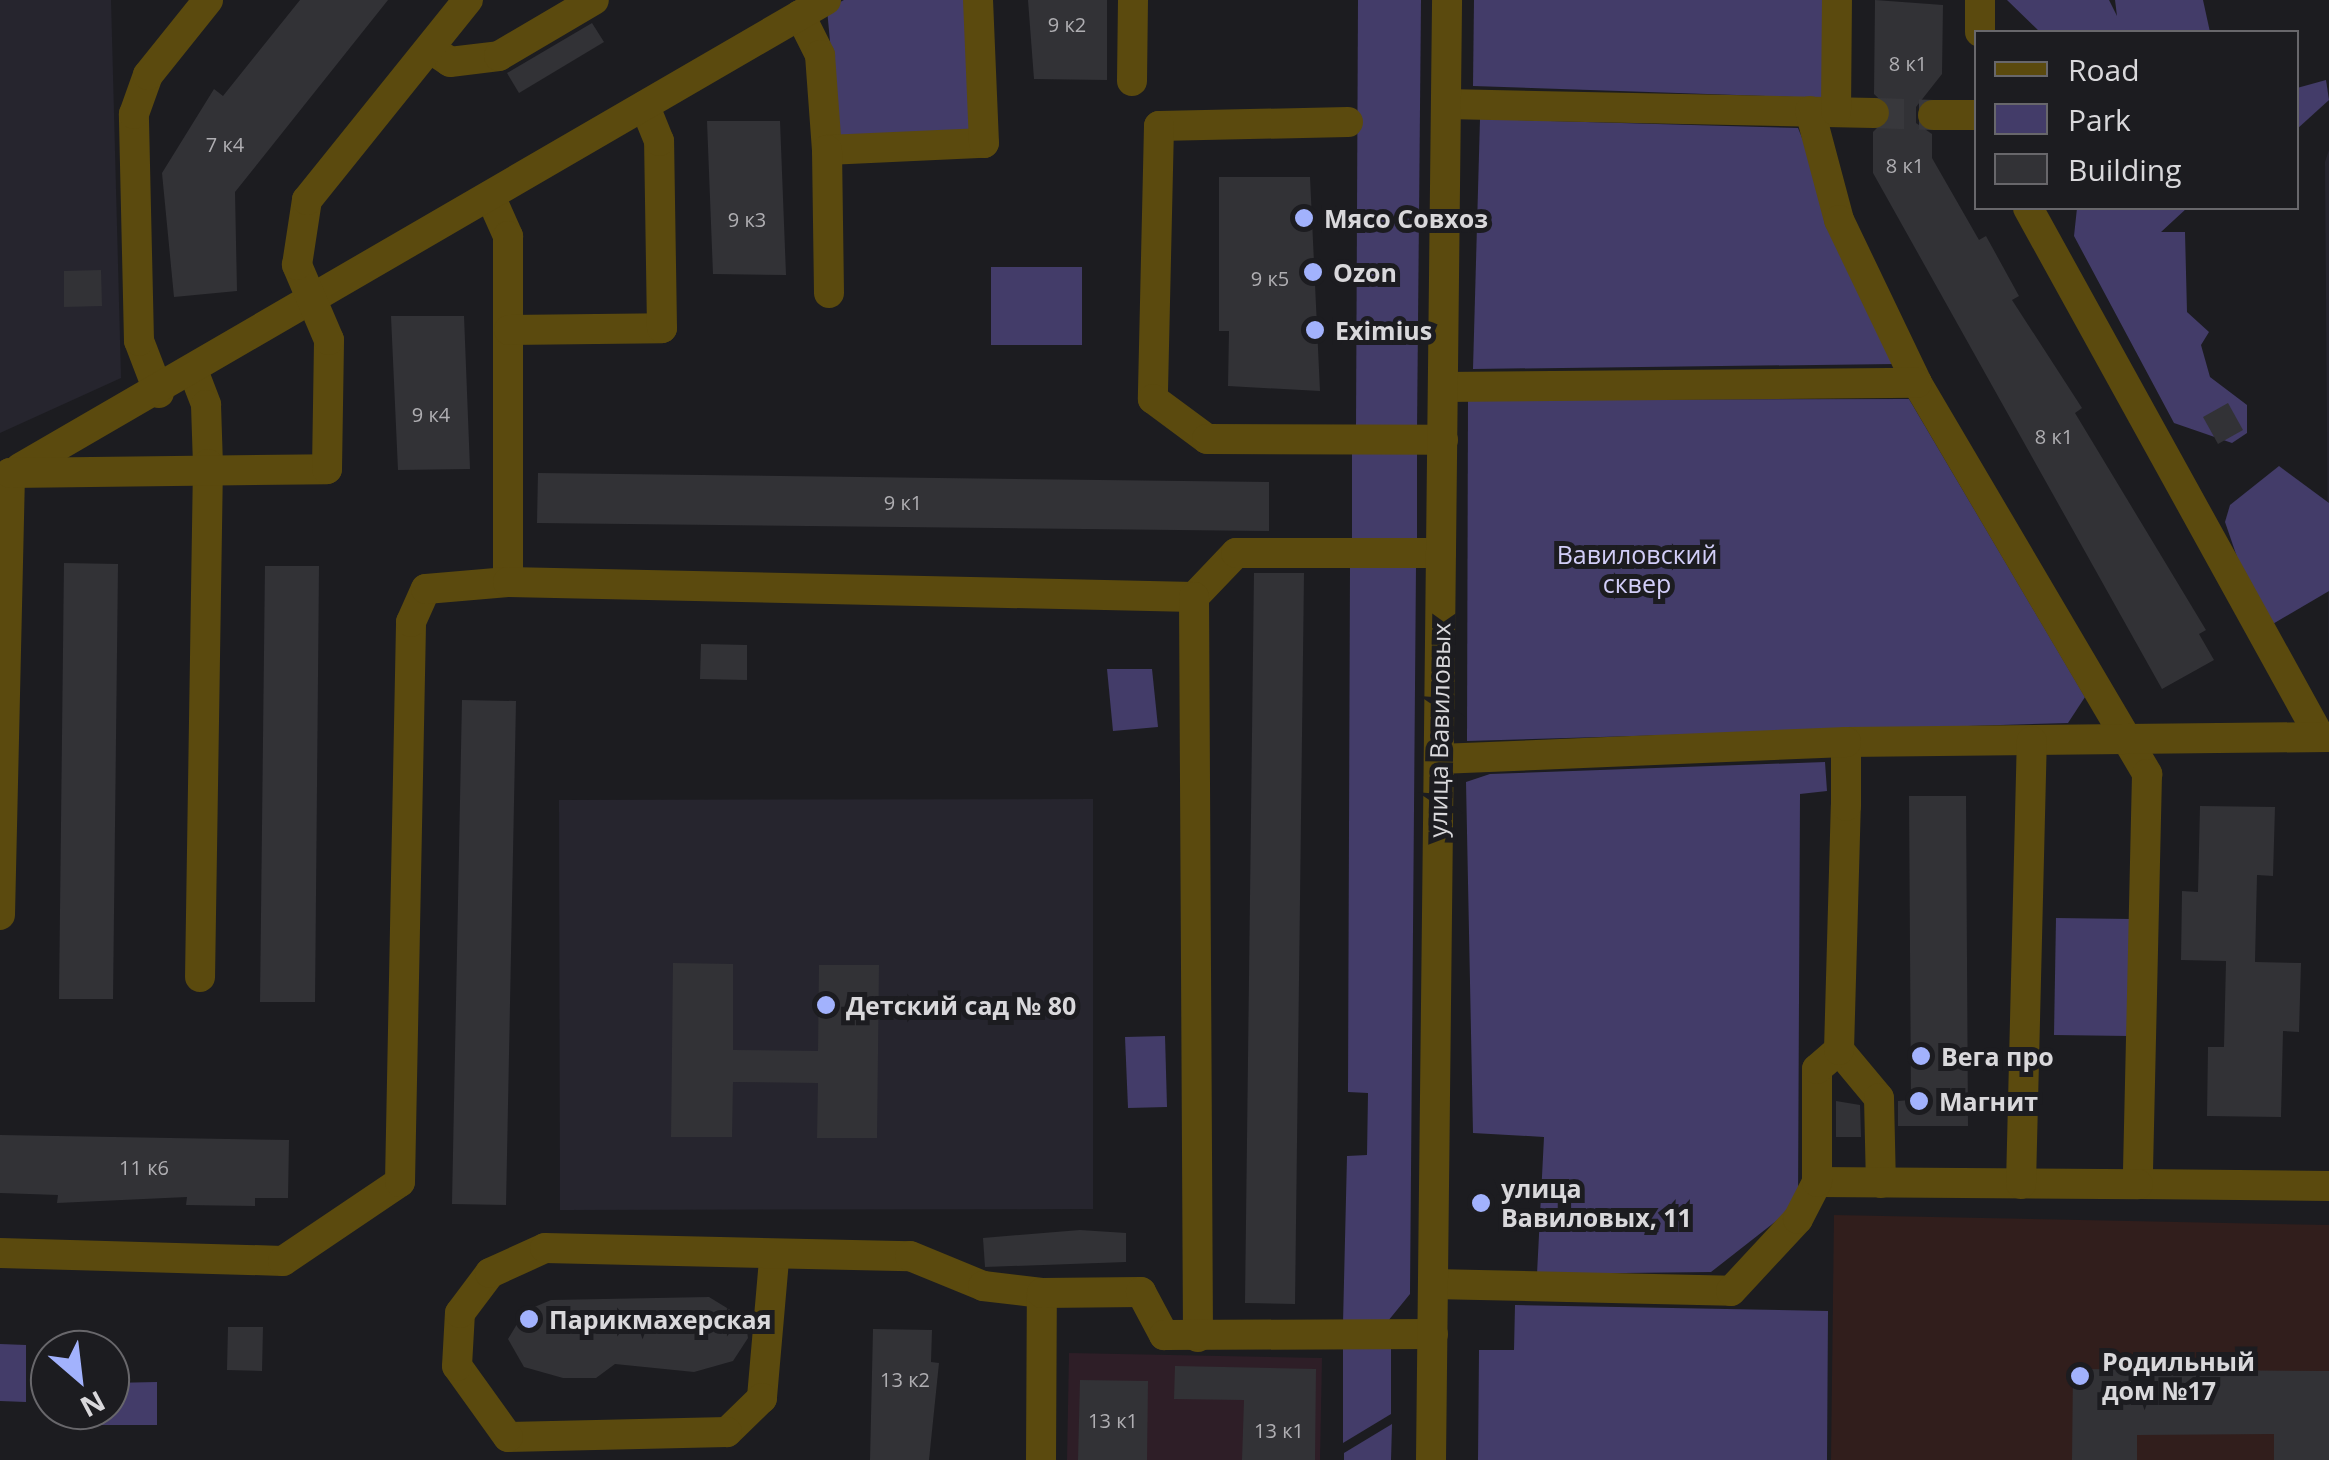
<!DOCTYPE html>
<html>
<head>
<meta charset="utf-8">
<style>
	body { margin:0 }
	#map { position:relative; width:2329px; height:1460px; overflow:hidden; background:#1c1c20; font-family:"Open Sans",sans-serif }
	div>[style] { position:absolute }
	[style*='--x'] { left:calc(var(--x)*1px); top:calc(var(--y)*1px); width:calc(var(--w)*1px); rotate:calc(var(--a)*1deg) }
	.commercial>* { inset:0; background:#2e1e27 }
	.built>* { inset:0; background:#26252e }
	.medical>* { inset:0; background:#311e1c }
	.green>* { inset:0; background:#433c69 }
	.building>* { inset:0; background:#323236 }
	.minor-tunnel>* { height:30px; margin-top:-15px; transform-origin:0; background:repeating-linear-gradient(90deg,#38383c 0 30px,transparent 0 45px) }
	.minor>* { height:30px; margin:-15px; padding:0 15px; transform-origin:15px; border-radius:15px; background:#5b4a0e }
	.dots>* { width:28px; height:28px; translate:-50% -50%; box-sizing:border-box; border:5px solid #1c1c20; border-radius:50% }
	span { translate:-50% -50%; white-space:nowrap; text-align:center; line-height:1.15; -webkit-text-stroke:10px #1c1c20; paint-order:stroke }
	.number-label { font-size:20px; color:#afaeb2 }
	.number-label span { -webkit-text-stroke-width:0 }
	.poi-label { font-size:25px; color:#d9d8db; font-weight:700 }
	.left { translate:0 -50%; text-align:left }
	.park-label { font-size:25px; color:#d2cef8 }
	.street-label { font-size:25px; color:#d9d8db }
	.legend { position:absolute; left:1974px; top:30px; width:325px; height:180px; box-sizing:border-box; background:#1c1c20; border:2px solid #68676b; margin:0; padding:12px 18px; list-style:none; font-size:30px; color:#d9d8db }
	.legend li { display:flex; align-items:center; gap:20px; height:50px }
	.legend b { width:50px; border:2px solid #68676b }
	.north { position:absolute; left:30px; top:1330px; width:100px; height:100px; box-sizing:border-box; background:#1c1c20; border:2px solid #68676b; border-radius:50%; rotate:152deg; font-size:28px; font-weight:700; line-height:40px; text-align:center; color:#d9d8db }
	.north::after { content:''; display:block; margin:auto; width:35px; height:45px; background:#a2b2fd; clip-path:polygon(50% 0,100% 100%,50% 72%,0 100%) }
</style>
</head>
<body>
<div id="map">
	<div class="commercial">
		<i style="clip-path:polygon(1069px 1353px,1322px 1358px,1320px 1460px,1067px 1460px)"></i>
	</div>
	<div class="built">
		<i style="clip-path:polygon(0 0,111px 0,121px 378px,0 433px)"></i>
		<i style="clip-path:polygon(2329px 150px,2329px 694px,2325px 162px)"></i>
		<i style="clip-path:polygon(1093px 799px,1093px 1209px,560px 1210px,559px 800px)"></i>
	</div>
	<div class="medical">
		<i style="clip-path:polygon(1834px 1215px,2329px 1225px,2329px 1460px,1831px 1460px)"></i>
	</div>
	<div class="green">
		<i style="clip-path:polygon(844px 0,967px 0,972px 129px,839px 138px,827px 9px)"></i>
		<i style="clip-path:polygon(1358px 0,1421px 0,1417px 430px,1356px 429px)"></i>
		<i style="clip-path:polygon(1474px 0,1826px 0,1825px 98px,1473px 86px)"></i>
		<i style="clip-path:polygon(2007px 0,2109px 0,2117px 16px,2115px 0,2203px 0,2210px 32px,2040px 32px)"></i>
		<i style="clip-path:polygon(2326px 80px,2329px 100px,2297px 129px,2297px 88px)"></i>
		<i style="clip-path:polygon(1480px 119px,1798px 128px,1895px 364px,1473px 369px)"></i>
		<i style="clip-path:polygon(2077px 208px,2187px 208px,2161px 232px,2185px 232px,2187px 312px,2209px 332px,2201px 345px,2210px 377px,2247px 405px,2247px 433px,2232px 443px,2174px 423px,2074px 236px)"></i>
		<i style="clip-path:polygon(991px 267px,1082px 267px,1082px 345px,991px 345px)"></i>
		<i style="clip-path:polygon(1909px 399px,2085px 697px,2068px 723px,1467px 741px,1468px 400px)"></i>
		<i style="clip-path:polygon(1352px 454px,1417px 454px,1417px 540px,1352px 540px)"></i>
		<i style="clip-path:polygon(2279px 466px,2329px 503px,2329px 591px,2271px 625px,2257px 615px,2225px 522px,2230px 505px)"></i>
		<i style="clip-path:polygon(1416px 566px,1410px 1294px,1388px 1321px,1343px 1323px,1347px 1156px,1367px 1155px,1368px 1093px,1348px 1092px,1350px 567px)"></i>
		<i style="clip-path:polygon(1107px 669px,1152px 669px,1158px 727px,1113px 731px)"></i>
		<i style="clip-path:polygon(1825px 762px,1827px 791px,1800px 794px,1798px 1204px,1711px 1272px,1537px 1274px,1544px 1137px,1473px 1133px,1466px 782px,1490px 774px)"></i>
		<i style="clip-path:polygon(2056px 918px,2131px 919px,2129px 1036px,2054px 1035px)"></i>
		<i style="clip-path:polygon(1165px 1036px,1167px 1107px,1128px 1108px,1125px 1037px)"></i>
		<i style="clip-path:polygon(1515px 1305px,1828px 1311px,1827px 1460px,1478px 1460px,1479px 1350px,1514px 1350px)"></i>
		<i style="clip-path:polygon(0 1344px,26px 1345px,26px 1402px,0 1401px)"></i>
		<i style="clip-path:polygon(1343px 1347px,1391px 1347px,1391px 1414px,1343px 1443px)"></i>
		<i style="clip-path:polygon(157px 1382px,157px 1425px,95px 1425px,95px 1410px,110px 1410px,110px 1383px)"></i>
		<i style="clip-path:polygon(1392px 1424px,1391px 1460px,1344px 1460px,1344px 1453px)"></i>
	</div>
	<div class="building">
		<i style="clip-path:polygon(300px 0,388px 0,235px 192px,237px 291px,174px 297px,162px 173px,214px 89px,223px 96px)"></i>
		<i style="clip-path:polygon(1028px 0,1107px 0,1107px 80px,1034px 79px)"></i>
		<i style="clip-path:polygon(1875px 0,1943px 5px,1942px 74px,1916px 107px,1916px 123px,1932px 134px,1932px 158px,1979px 240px,1986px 236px,2019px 296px,2012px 300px,2082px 408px,2075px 413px,2206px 630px,2199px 634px,2214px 660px,2162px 689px,1873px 173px,1873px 132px,1893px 112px,1874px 94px)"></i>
		<i style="clip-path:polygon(592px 23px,604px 42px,519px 93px,507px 73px)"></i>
		<i style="clip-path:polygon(707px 121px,780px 121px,786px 275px,713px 274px)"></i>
		<i style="clip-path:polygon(1219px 177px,1310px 177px,1320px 391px,1228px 386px,1229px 331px,1219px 331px)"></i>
		<i style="clip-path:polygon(101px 270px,102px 306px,64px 307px,64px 271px)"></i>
		<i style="clip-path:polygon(391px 316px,464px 316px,470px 469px,398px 470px)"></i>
		<i style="clip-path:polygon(2228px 403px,2243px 430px,2218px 444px,2203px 417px)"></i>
		<i style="clip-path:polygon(538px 473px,1269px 482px,1269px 531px,537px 523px)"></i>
		<i style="clip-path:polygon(64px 563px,118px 564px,113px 999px,59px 999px)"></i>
		<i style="clip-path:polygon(265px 566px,319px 566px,315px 1002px,260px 1002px)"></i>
		<i style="clip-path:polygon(1254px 573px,1304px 573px,1295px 1304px,1245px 1303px)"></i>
		<i style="clip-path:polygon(701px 644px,747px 645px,747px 680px,700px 679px)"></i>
		<i style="clip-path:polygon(462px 700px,516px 701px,506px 1205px,452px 1204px)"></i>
		<i style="clip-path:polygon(1909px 796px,1966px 796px,1968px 1126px,1898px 1126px,1898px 1101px,1911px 1100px)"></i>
		<i style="clip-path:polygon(2200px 806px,2275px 807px,2273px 876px,2257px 875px,2255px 962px,2301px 963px,2299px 1032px,2283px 1031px,2281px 1117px,2207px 1116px,2208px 1047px,2224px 1047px,2226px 961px,2181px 960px,2182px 891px,2198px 892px)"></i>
		<i style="clip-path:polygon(673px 963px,733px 964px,733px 1050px,818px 1051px,819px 965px,879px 965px,877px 1138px,817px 1138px,818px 1083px,733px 1082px,732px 1137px,671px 1137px)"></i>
		<i style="clip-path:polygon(1836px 1101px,1860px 1105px,1861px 1137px,1836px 1137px)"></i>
		<i style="clip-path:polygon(0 1135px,289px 1140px,288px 1198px,255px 1198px,255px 1206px,186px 1205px,187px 1197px,57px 1203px,58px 1195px,0 1193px)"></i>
		<i style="clip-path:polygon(1080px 1230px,1126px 1233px,1126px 1262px,985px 1267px,983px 1238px)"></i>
		<i style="clip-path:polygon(709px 1297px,745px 1319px,748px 1338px,733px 1361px,694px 1372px,615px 1364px,596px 1378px,563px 1378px,524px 1367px,508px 1339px,525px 1311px,551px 1300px)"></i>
		<i style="clip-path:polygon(228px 1327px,263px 1327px,262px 1371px,227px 1370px)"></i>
		<i style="clip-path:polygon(873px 1329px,932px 1330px,931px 1362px,939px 1363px,929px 1460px,870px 1460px)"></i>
		<i style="clip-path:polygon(1175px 1366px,1316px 1369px,1315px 1460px,1242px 1460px,1244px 1400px,1174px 1399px)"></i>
		<i style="clip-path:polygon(2073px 1369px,2329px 1371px,2329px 1460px,2274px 1460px,2274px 1434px,2137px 1435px,2137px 1460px,2072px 1460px)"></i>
		<i style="clip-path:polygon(1080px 1380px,1148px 1381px,1147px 1460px,1078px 1460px)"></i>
	</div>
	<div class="minor-tunnel">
		<i style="--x:1874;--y:113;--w:59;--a:1.9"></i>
	</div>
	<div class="minor">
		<i style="--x:800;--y:15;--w:45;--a:63.4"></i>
		<i style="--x:820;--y:55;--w:95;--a:85.8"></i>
		<i style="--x:827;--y:150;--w:157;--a:-2.6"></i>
		<i style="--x:984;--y:143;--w:143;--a:-92.4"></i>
		<i style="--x:1980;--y:32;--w:32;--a:-90"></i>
		<i style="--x:431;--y:49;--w:23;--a:34"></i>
		<i style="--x:450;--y:62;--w:49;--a:-7"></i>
		<i style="--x:499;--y:56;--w:110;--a:-30.5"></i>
		<i style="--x:1132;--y:81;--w:81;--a:-89.3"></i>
		<i style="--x:1446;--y:104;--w:428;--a:1.2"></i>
		<i style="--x:1810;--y:111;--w:113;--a:75.1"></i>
		<i style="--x:1839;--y:220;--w:181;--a:64.4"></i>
		<i style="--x:1917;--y:383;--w:454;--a:59.5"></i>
		<i style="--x:2147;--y:774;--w:410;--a:91.3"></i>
		<i style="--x:2138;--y:1184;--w:191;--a:0.6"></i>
		<i style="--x:1836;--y:111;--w:111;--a:-89.5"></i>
		<i style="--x:1933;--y:115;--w:43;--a:0"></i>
		<i style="--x:1348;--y:122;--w:189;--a:178.8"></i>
		<i style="--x:1159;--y:126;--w:273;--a:91.3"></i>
		<i style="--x:1153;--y:399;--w:67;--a:36.5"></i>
		<i style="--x:1207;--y:439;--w:236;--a:0.2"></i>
		<i style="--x:827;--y:150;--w:143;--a:89.2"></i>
		<i style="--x:491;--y:198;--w:42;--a:65.9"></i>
		<i style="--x:508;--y:236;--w:346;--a:90"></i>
		<i style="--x:2028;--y:208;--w:604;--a:61.1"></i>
		<i style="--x:509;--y:330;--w:153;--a:-0.7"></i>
		<i style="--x:662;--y:328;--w:187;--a:-90.9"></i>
		<i style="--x:659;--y:141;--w:38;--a:-112"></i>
		<i style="--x:194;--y:373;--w:34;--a:69"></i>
		<i style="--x:206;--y:405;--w:59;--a:88.1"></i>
		<i style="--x:208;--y:464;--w:513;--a:90.89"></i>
		<i style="--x:1443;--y:387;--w:474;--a:-0.5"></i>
		<i style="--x:159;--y:393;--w:56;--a:-111"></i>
		<i style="--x:139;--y:341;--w:227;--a:-91.3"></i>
		<i style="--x:134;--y:114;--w:41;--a:-70.3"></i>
		<i style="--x:148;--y:75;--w:96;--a:-51.3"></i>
		<i style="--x:20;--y:468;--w:932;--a:-30.14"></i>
		<i style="--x:1194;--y:597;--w:61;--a:-46.3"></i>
		<i style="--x:1236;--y:553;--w:205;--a:0"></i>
		<i style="--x:1846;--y:742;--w:483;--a:-0.6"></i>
		<i style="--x:0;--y:915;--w:442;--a:-88.7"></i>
		<i style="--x:10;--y:473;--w:317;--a:-0.7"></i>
		<i style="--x:327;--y:469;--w:129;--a:-89.1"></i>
		<i style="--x:329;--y:340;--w:82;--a:-113.1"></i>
		<i style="--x:297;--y:265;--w:66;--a:-81.3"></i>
		<i style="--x:307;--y:200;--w:257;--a:-51.2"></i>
		<i style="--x:1839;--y:1050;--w:62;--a:50.2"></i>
		<i style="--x:1879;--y:1098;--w:85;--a:88.7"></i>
		<i style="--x:1817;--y:1182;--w:321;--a:0.4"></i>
		<i style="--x:2021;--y:1184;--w:443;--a:-88.6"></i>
		<i style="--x:0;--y:1253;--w:283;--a:1.6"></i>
		<i style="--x:283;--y:1261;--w:141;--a:-34"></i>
		<i style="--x:400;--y:1182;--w:560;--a:-88.87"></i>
		<i style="--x:411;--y:622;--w:36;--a:-66"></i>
		<i style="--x:426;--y:589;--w:82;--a:-4.9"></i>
		<i style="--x:508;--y:582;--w:686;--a:1.25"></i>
		<i style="--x:1194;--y:597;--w:740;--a:89.69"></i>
		<i style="--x:774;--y:1260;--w:139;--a:95"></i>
		<i style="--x:762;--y:1398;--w:49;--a:135.8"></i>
		<i style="--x:727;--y:1432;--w:219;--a:178.7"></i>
		<i style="--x:508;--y:1437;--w:87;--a:-125.7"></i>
		<i style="--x:457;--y:1366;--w:53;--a:-86.8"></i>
		<i style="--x:460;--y:1313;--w:50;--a:-53.1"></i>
		<i style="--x:490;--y:1273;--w:60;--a:-24.4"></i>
		<i style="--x:545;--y:1248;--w:365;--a:1.3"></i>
		<i style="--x:910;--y:1256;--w:79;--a:22.3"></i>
		<i style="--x:983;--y:1286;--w:59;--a:6.8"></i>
		<i style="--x:1433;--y:1284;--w:298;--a:1.3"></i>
		<i style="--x:1731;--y:1291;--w:98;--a:-47.1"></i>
		<i style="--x:1798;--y:1219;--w:42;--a:-62.8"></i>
		<i style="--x:1817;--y:1182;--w:113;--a:-90"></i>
		<i style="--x:1817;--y:1069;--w:29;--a:-41"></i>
		<i style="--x:1839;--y:1050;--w:244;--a:-88.4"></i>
		<i style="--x:1846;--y:806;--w:64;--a:-90"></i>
		<i style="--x:1846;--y:742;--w:407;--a:177.6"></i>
		<i style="--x:1041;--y:1460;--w:167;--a:-89.7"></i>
		<i style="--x:1042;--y:1293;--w:99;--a:-0.6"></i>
		<i style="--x:1141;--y:1292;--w:49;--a:61.9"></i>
		<i style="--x:1164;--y:1335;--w:269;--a:-0.2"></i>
		<i style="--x:1431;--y:1460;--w:1460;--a:-89.37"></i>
	</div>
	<div class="dots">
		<i style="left:1304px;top:218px;background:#a2b2fd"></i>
		<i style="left:1313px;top:272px;background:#a2b2fd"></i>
		<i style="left:1315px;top:330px;background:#a2b2fd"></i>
		<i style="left:826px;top:1005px;background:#a2b2fd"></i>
		<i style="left:1921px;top:1056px;background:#a2b2fd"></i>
		<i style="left:1919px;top:1101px;background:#a2b2fd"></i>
		<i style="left:1481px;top:1203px;background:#a2b2fd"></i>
		<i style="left:529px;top:1319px;background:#a2b2fd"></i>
		<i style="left:2080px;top:1376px;background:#a2b2fd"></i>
	</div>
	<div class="number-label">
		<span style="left:1067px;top:24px">9 к2</span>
		<span style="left:1908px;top:63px">8 к1</span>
		<span style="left:225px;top:144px">7 к4</span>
		<span style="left:1905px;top:165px">8 к1</span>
		<span style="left:747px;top:219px">9 к3</span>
		<span style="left:1270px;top:278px">9 к5</span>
		<span style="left:431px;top:414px">9 к4</span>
		<span style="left:2054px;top:436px">8 к1</span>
		<span style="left:903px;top:502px">9 к1</span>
		<span style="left:144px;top:1167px">11 к6</span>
		<span style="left:905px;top:1379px">13 к2</span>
		<span style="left:1113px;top:1420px">13 к1</span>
		<span style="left:1279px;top:1430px">13 к1</span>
	</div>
	<div class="poi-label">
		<span class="left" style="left:1324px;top:218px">Мясо Совхоз</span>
		<span class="left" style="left:1333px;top:272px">Ozon</span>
		<span class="left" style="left:1335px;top:330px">Eximius</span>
		<span class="left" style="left:846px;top:1005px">Детский сад № 80</span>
		<span class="left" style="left:1941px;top:1056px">Вега про</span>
		<span class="left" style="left:1939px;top:1101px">Магнит</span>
		<span class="left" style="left:1501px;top:1203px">улица<br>Вавиловых, 11</span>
		<span class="left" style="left:549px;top:1319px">Парикмахерская</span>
		<span class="left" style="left:2102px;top:1376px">Родильный<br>дом №17</span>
	</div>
	<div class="park-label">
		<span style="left:1637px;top:569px">Вавиловский<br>сквер</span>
	</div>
	<div class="street-label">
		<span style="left:1439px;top:730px;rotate:-89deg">улица Вавиловых</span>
	</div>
	<ul class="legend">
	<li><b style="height:12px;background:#5b4a0e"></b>Road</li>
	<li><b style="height:28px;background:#433c69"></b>Park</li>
	<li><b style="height:28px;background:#323236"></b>Building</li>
	</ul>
	<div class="north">N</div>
</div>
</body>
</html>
